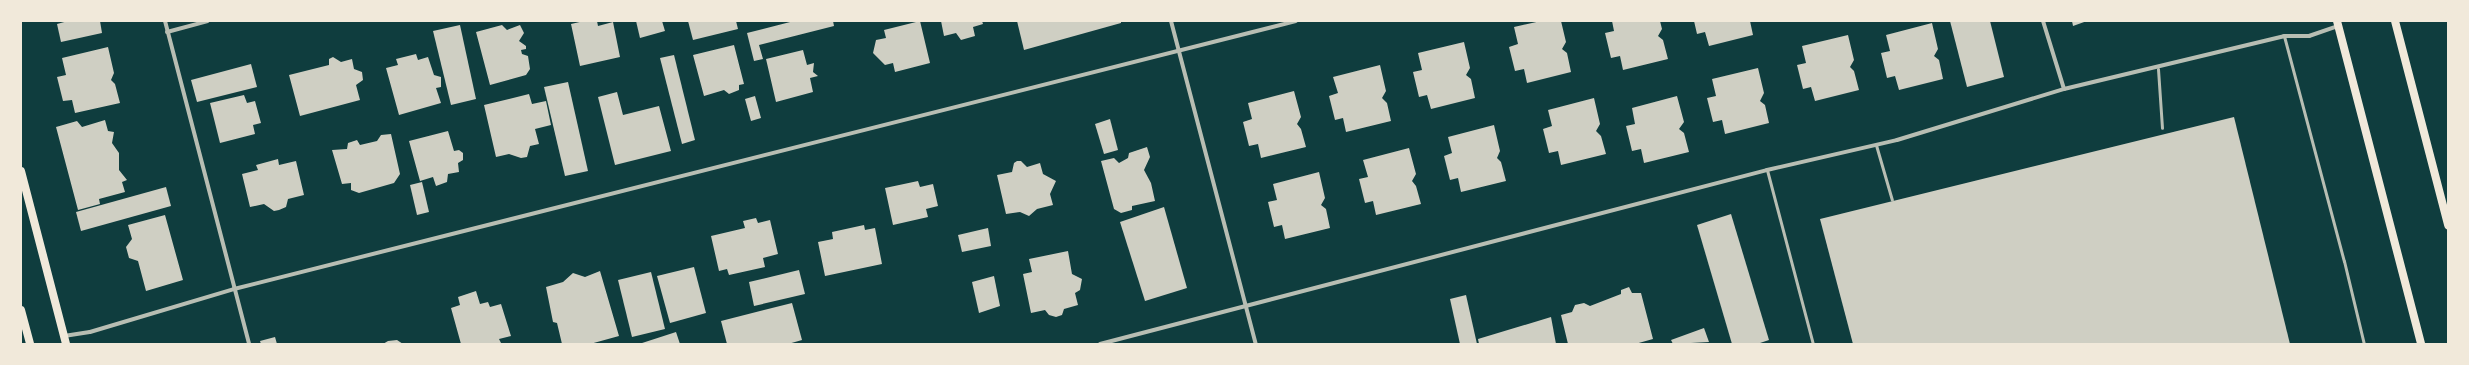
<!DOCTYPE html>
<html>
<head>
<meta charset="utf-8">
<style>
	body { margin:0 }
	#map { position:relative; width:2469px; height:365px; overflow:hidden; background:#0f3d3e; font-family:Roboto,sans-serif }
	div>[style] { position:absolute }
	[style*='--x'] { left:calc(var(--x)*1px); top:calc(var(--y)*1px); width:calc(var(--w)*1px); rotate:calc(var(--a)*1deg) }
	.building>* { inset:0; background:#cfcfc3 }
	.service>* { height:3px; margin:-1.5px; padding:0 1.5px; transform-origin:1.5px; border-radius:1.5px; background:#b8beb3 }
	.minor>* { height:4px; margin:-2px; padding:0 2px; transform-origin:2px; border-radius:2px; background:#b8beb3 }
	.secondary>* { height:8px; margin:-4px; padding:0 4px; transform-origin:4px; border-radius:4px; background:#f1e9da }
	span { translate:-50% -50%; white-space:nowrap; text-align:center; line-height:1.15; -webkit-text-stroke:3px #f1e9da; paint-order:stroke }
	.frame { position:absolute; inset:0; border:22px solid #f1e9da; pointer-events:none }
</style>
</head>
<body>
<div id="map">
	<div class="building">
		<i style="clip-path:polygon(68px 21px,100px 21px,102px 33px,61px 42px,57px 24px)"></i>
		<i style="clip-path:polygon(584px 21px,597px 21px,598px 26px,613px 22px,620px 57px,580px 66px,571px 24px)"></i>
		<i style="clip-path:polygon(636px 21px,662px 21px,665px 31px,640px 38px)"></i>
		<i style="clip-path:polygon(688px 21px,736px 21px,738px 29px,693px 40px)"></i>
		<i style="clip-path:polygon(794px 21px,833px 21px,834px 26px,759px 45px,763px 59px,754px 61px,747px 33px)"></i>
		<i style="clip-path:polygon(920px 21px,930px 63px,895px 72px,893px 63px,885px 65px,873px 53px,876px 40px,886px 38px,884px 30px)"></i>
		<i style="clip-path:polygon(941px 21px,982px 21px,983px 24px,973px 27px,975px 36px,961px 40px,956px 33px,944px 36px)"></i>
		<i style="clip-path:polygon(1017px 21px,1121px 21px,1121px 23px,1024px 50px)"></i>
		<i style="clip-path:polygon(1541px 21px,1561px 21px,1566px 42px,1562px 49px,1567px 53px,1571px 72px,1527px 83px,1524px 69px,1515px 71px,1509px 47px,1518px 44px,1514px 27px)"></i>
		<i style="clip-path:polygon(1612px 21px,1660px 21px,1662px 29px,1658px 36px,1663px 40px,1668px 59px,1623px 70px,1620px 56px,1611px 58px,1605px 33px,1614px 31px)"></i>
		<i style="clip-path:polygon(1694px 21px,1750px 21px,1753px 35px,1709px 46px,1705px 32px,1697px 34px)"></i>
		<i style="clip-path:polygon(1950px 21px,1990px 21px,2004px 77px,1967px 87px)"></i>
		<i style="clip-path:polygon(2072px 21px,2087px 21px,2073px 26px)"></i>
		<i style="clip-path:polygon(1932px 23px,1938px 49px,1934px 56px,1939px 60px,1943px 79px,1899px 90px,1895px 76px,1887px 78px,1881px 53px,1890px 51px,1886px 35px)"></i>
		<i style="clip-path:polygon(460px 25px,476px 99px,451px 105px,433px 31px)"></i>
		<i style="clip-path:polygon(502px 25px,507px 30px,520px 25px,524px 33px,519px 41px,526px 46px,526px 49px,521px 50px,522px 54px,528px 56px,530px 69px,526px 75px,490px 85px,476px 32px)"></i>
		<i style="clip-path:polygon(1848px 35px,1854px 60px,1850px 67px,1854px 71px,1859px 90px,1815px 101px,1811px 87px,1803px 89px,1797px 65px,1806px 63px,1802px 46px)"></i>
		<i style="clip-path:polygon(1464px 42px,1470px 68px,1466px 75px,1471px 79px,1475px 98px,1431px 109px,1427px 95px,1419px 97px,1413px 72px,1422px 70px,1418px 53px)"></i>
		<i style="clip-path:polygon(734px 45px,744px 84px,739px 85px,739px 90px,729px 94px,724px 90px,704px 96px,693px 55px)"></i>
		<i style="clip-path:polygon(108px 47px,114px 73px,111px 80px,115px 84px,120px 103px,75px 113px,72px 100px,63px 101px,57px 77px,66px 75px,62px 58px)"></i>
		<i style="clip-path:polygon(803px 50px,807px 65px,814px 63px,813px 72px,818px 76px,810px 78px,813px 92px,776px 102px,766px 59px)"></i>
		<i style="clip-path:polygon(416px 54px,418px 60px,428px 57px,434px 75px,441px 77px,441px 87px,436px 88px,441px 103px,399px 115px,386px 68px,398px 65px,396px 59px)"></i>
		<i style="clip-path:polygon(674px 55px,695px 140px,682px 144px,660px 58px)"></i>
		<i style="clip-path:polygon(333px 57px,341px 62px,352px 59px,354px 69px,362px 72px,363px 80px,356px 85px,360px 100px,300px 116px,289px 75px,329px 65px,329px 59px)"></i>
		<i style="clip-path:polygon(251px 64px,257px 87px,197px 102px,191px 80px)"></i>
		<i style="clip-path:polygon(1380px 65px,1386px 91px,1382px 98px,1387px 103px,1391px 121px,1346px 132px,1343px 118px,1335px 120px,1329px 96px,1338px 93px,1333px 77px)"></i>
		<i style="clip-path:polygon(1758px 68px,1764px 93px,1760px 101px,1765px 105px,1769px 123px,1725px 134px,1722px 120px,1713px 122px,1707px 98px,1716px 96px,1712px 79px)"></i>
		<i style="clip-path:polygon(568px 82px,588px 171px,565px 176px,544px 87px)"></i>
		<i style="clip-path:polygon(1294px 91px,1301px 117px,1297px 124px,1301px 129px,1306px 147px,1261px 158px,1258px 144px,1249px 146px,1243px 122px,1252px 119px,1248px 103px)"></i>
		<i style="clip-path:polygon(617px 92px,623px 115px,659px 106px,671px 151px,615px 165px,598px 97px)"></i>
		<i style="clip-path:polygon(529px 94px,532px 104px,546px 101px,551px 125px,535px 129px,539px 144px,530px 146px,527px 157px,521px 158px,509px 154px,496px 157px,484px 105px)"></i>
		<i style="clip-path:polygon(244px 95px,247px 103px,255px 101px,261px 123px,253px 125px,255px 134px,220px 143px,210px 103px)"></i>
		<i style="clip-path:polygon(755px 96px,761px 118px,751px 121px,745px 99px)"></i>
		<i style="clip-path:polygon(1677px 96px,1684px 122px,1679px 129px,1684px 133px,1689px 152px,1644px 163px,1641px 149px,1632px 151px,1626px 126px,1635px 124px,1632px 108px)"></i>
		<i style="clip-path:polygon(1594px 98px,1600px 124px,1596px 131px,1601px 136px,1606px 154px,1561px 165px,1558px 151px,1549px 153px,1543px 129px,1552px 126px,1548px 110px)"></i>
		<i style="clip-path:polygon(2234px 117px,2290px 344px,1853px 344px,1820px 219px)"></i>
		<i style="clip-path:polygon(1110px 119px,1118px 150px,1104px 154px,1095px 124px)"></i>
		<i style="clip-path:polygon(105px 120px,108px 131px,114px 132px,112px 143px,119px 153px,119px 170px,127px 180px,122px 182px,125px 192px,99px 199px,100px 204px,78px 210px,56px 127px,77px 121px,82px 127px)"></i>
		<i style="clip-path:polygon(1494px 125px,1500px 151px,1497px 158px,1501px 162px,1506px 181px,1461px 192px,1458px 178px,1450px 180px,1444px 156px,1452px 153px,1448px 137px)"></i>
		<i style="clip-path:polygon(448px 131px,454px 151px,459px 150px,463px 153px,463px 160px,458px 163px,459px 172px,448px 174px,447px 182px,436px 186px,433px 177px,420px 181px,409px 141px)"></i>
		<i style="clip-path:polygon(391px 134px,400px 174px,394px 183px,359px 193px,351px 190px,351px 183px,342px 184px,332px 150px,347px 149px,348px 143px,357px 140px,360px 145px,377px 141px,381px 135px)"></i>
		<i style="clip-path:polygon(1147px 147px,1150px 157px,1144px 170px,1151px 183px,1155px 201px,1132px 206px,1132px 210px,1121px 213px,1114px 209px,1101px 161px,1114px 158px,1119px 163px,1128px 158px,1129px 153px)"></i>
		<i style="clip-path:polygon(1409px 148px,1416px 174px,1412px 181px,1416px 186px,1421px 204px,1376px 215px,1373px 201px,1365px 203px,1359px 179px,1368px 177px,1363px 160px)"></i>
		<i style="clip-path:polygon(278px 159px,279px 165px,296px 161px,304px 195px,288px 199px,286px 207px,279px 210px,274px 211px,264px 204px,250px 207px,242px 174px,258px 170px,256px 165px)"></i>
		<i style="clip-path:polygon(1017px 161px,1021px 161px,1027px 167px,1040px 163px,1043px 174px,1056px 181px,1050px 194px,1053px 205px,1037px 209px,1029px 216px,1020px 212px,1006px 214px,997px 175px,1012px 172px,1014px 163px)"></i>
		<i style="clip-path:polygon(1319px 172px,1325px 198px,1321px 205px,1326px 209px,1330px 228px,1285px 239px,1282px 225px,1274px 227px,1268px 202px,1277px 200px,1273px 184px)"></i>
		<i style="clip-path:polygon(918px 181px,920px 187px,933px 184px,938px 206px,926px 209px,928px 217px,893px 225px,885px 188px)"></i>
		<i style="clip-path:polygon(422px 182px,429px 212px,417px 215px,410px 185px)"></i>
		<i style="clip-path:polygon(166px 187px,171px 206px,81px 231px,76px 212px)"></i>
		<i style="clip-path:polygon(1164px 207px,1187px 288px,1145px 301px,1120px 222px)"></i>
		<i style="clip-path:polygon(1731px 214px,1769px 340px,1757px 344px,1732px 344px,1697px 225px)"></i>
		<i style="clip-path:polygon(165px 215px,183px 280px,146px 291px,138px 261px,129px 258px,126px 247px,132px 239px,128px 225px)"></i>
		<i style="clip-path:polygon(756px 218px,758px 223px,770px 220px,778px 254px,763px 258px,765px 267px,729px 275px,727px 269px,719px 271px,711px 236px,745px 228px,743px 221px)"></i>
		<i style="clip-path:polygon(864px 225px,865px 230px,875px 228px,882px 264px,825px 276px,818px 242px,833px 239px,832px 232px)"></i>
		<i style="clip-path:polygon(988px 228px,991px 246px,962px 252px,958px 235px)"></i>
		<i style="clip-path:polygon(1068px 251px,1072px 274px,1082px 279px,1080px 290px,1075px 293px,1078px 305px,1064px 309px,1062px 315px,1056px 317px,1049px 315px,1045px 310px,1031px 313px,1023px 274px,1032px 272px,1029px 259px)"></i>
		<i style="clip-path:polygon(694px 267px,706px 313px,670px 323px,657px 276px)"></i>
		<i style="clip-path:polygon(799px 270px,805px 294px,754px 306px,749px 282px)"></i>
		<i style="clip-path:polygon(600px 271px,619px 336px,590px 344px,562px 344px,557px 323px,553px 322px,546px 287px,563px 282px,573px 273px,585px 277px)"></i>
		<i style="clip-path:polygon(651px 272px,665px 329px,632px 337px,618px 280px)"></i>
		<i style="clip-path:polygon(994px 276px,1000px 306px,979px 313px,972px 282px)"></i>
		<i style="clip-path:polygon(1629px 287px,1632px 293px,1641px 293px,1653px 339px,1635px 344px,1568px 344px,1561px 315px,1572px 312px,1575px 305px,1584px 303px,1590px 306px,1621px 294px,1621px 290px)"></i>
		<i style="clip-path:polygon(476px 291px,480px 304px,488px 302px,490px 307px,501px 304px,511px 336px,499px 339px,501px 343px,461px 344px,451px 308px,460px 305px,458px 297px)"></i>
		<i style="clip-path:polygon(1466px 295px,1477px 344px,1460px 344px,1450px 299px)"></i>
		<i style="clip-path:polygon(792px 303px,802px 340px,788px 344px,727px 344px,721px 321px)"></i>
		<i style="clip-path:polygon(1551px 317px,1556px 344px,1479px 344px,1478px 339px)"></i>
		<i style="clip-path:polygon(1704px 328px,1709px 342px,1673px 344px,1671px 340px)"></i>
		<i style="clip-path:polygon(676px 332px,680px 344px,639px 344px)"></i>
		<i style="clip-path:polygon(275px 337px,277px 344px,261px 344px,260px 341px)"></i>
		<i style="clip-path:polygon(397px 340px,403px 344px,383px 344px,388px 341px)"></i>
	</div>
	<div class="service">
		<i style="--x:2284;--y:36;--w:233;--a:75.1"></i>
		<i style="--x:2344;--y:261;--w:85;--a:76.5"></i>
		<i style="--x:2158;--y:69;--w:59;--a:86.1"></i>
		<i style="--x:1876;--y:145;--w:57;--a:73.8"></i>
		<i style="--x:1767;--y:170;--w:180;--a:75.2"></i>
	</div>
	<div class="minor">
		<i style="--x:165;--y:21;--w:334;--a:75.4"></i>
		<i style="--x:1171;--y:21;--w:334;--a:75.3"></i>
		<i style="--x:2043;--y:21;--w:71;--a:72.8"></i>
		<i style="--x:167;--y:32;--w:42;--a:-15"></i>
		<i style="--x:64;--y:336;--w:26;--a:-9"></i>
		<i style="--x:90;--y:332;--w:150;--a:-16.6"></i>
		<i style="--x:234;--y:289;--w:1095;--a:-14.16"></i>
		<i style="--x:1100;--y:344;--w:689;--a:-14.62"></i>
		<i style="--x:1767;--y:170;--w:133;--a:-13"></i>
		<i style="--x:1897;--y:140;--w:175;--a:-17"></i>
		<i style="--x:2064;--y:89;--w:226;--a:-13.5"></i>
		<i style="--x:2284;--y:36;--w:25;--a:0"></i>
		<i style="--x:2309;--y:36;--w:31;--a:-19"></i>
	</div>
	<div class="secondary">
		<i style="--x:2337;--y:21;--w:334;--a:75.4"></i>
		<i style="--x:2395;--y:21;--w:211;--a:75.4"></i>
		<i style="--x:21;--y:171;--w:179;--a:75.4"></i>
		<i style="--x:21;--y:310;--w:35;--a:75"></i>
	</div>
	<div class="frame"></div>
</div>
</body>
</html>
